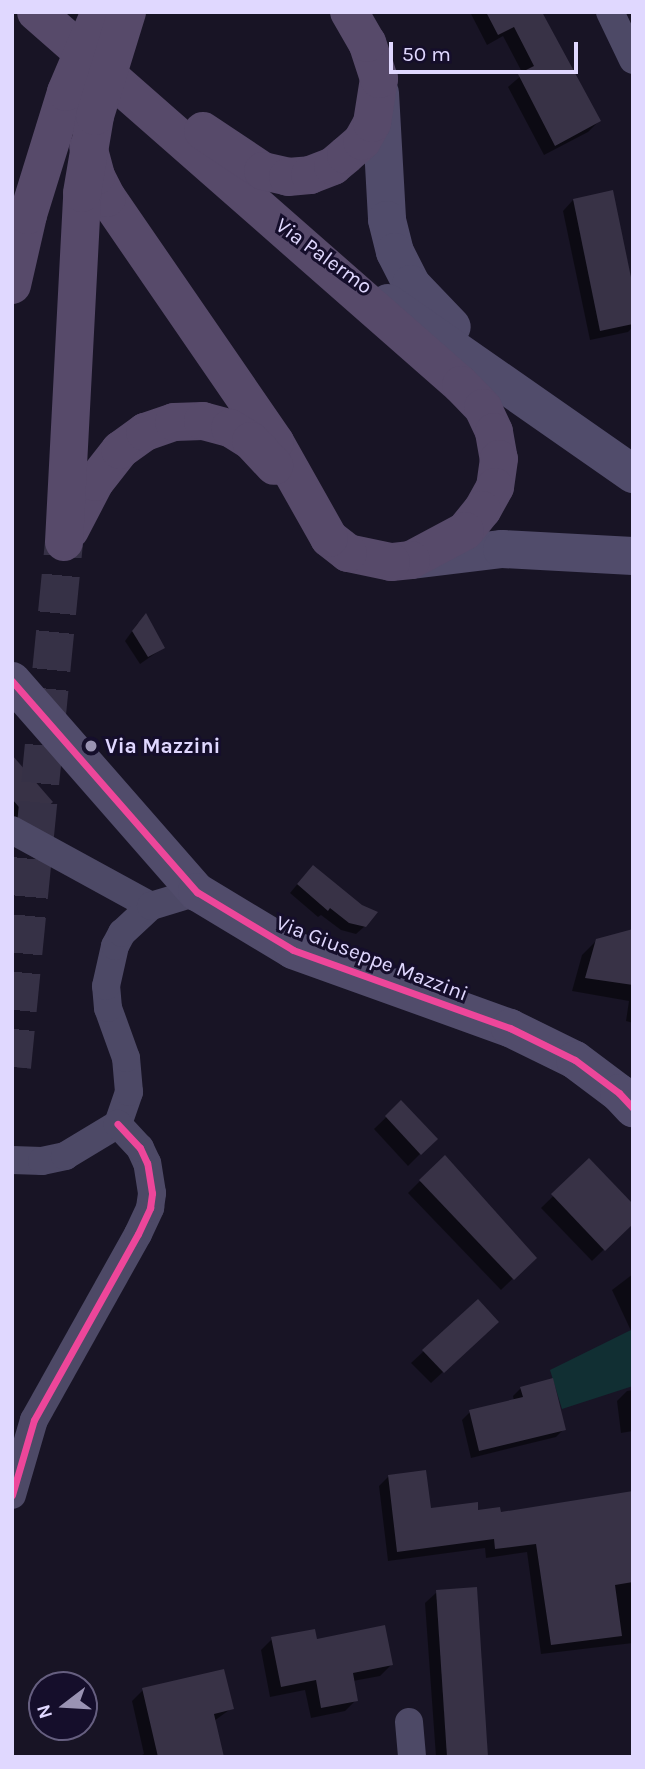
<!DOCTYPE html>
<html>
<head>
<meta charset="utf-8">
<style>
	body { margin:0 }
	#map { position:relative; width:645px; height:1769px; overflow:hidden; background:#181425; font-family:Karla,sans-serif }
	div>[style] { position:absolute }
	[style*='--x'] { left:calc(var(--x)*1px); top:calc(var(--y)*1px); width:calc(var(--w)*1px); rotate:calc(var(--a)*1deg) }
	.green>* { inset:0; background:#112f33 }
	.shadow>* { inset:0; background:#0007 }
	.building>* { inset:0; background:#383246 }
	.primary-tunnel>* { height:38px; margin-top:-19px; transform-origin:0; background:repeating-linear-gradient(90deg,#363146 0 38px,transparent 0 57px) }
	.street>* { height:28px; margin:-14px; padding:0 14px; transform-origin:14px; border-radius:14px; background:#4d4966 }
	.secondary>* { height:38px; margin:-19px; padding:0 19px; transform-origin:19px; border-radius:19px; background:#514c6b }
	.primary>* { height:38px; margin:-19px; padding:0 19px; transform-origin:19px; border-radius:19px; background:#574a6a }
	.cycleway>* { height:7px; margin:-3.5px; padding:0 3.5px; transform-origin:3.5px; border-radius:3.5px; background:#ed469a }
	.dots>* { width:19px; height:19px; translate:-50% -50%; box-sizing:border-box; border:4px solid #150e2b; border-radius:50% }
	span { translate:-50% -50%; white-space:nowrap; text-align:center; line-height:1.15; -webkit-text-stroke:6px #150e2b; paint-order:stroke }
	.street-label { font-size:21px; color:#e0d8ff }
	.poi-label { font-size:21px; color:#e0d8ff; font-weight:700 }
	.left { translate:0 -50%; text-align:left }
	.frame { position:absolute; inset:0; border:14px solid #e0d8ff; pointer-events:none }
	.north { position:absolute; left:28px; top:1671px; width:70px; height:70px; box-sizing:border-box; background:#150e2b; border:2px solid #665f80; border-radius:50%; rotate:253deg; font-size:19px; font-weight:700; line-height:28px; text-align:center; color:#e0d8ff }
	.north::after { content:''; display:block; margin:auto; width:24px; height:32px; background:#9a93b3; clip-path:polygon(50% 0,100% 100%,50% 72%,0 100%) }
	.scale { position:absolute; left:389px; top:42px; width:189px; height:32px; box-sizing:border-box; border:4px solid #e0d8ff; border-top:0; padding-left:9px; font-size:21px; line-height:24px; white-space:nowrap; color:#e0d8ff; -webkit-text-stroke:5px #150e2b; paint-order:stroke }
</style>
</head>
<body>
<div id="map">
	<div class="green">
		<i style="clip-path:polygon(633px 1329px,633px 1386px,562px 1409px,550px 1370px)"></i>
	</div>
	<div class="shadow">
		<i style="clip-path:polygon(470px 12px,540px 12px,599px 121px,588px 132px,544px 155px,508px 87px,523px 74px,503px 36px,487px 45px)"></i>
		<i style="clip-path:polygon(573px 200px,633px 297px,633px 327px,628px 332px,590px 340px,563px 211px)"></i>
		<i style="clip-path:polygon(138px 623px,163px 648px,140px 664px,125px 641px)"></i>
		<i style="clip-path:polygon(12px 758px,41px 812px,20px 830px,12px 821px)"></i>
		<i style="clip-path:polygon(305px 875px,365px 926px,356px 934px,341px 930px,321px 915px,318px 917px,290px 893px)"></i>
		<i style="clip-path:polygon(633px 930px,633px 1023px,626px 1021px,629px 1001px,572px 991px,582px 955px,597px 940px)"></i>
		<i style="clip-path:polygon(401px 1103px,435px 1139px,408px 1166px,374px 1129px)"></i>
		<i style="clip-path:polygon(589px 1161px,633px 1221px,592px 1261px,541px 1208px)"></i>
		<i style="clip-path:polygon(420px 1181px,534px 1258px,501px 1290px,408px 1193px)"></i>
		<i style="clip-path:polygon(633px 1274px,633px 1332px,632px 1333px,612px 1290px)"></i>
		<i style="clip-path:polygon(478px 1301px,484px 1334px,431px 1383px,411px 1363px)"></i>
		<i style="clip-path:polygon(521px 1388px,564px 1429px,556px 1437px,471px 1458px,462px 1420px,470px 1412px,514px 1401px,513px 1396px)"></i>
		<i style="clip-path:polygon(633px 1390px,633px 1431px,621px 1433px,617px 1401px,627px 1391px)"></i>
		<i style="clip-path:polygon(389px 1476px,429px 1510px,500px 1514px,633px 1493px,633px 1643px,541px 1654px,527px 1552px,486px 1558px,485px 1548px,388px 1561px,379px 1486px)"></i>
		<i style="clip-path:polygon(437px 1592px,487px 1757px,436px 1757px,425px 1603px)"></i>
		<i style="clip-path:polygon(272px 1639px,315px 1641px,391px 1665px,380px 1676px,353px 1681px,356px 1700px,345px 1711px,311px 1718px,305px 1690px,270px 1697px,261px 1650px)"></i>
		<i style="clip-path:polygon(143px 1690px,232px 1708px,214px 1721px,223px 1757px,138px 1757px,144px 1754px,132px 1701px)"></i>
	</div>
	<div class="building">
		<i style="clip-path:polygon(486px 12px,542px 12px,601px 121px,555px 146px,518px 74px,534px 66px,514px 27px,498px 35px)"></i>
		<i style="clip-path:polygon(613px 190px,633px 287px,633px 324px,600px 331px,573px 199px)"></i>
		<i style="clip-path:polygon(146px 613px,165px 648px,148px 657px,132px 631px)"></i>
		<i style="clip-path:polygon(12px 755px,53px 802px,31px 821px,12px 799px)"></i>
		<i style="clip-path:polygon(313px 865px,362px 905px,378px 912px,366px 927px,349px 923px,330px 908px,328px 911px,297px 884px)"></i>
		<i style="clip-path:polygon(633px 929px,633px 985px,585px 978px,596px 939px)"></i>
		<i style="clip-path:polygon(401px 1100px,438px 1139px,421px 1155px,385px 1116px)"></i>
		<i style="clip-path:polygon(445px 1155px,537px 1258px,514px 1280px,419px 1180px)"></i>
		<i style="clip-path:polygon(589px 1158px,633px 1204px,633px 1224px,605px 1251px,551px 1194px)"></i>
		<i style="clip-path:polygon(478px 1299px,499px 1322px,444px 1373px,422px 1350px)"></i>
		<i style="clip-path:polygon(553px 1378px,566px 1430px,479px 1451px,469px 1410px,523px 1397px,520px 1387px)"></i>
		<i style="clip-path:polygon(426px 1470px,431px 1508px,478px 1502px,478px 1510px,500px 1507px,501px 1512px,633px 1491px,633px 1582px,615px 1585px,622px 1636px,551px 1645px,536px 1544px,495px 1549px,494px 1539px,397px 1552px,388px 1475px)"></i>
		<i style="clip-path:polygon(477px 1587px,488px 1757px,447px 1757px,436px 1590px)"></i>
		<i style="clip-path:polygon(385px 1625px,393px 1665px,353px 1673px,358px 1701px,321px 1708px,316px 1680px,281px 1687px,271px 1637px,315px 1629px,317px 1639px)"></i>
		<i style="clip-path:polygon(224px 1669px,234px 1709px,214px 1714px,224px 1757px,158px 1757px,142px 1688px)"></i>
	</div>
	<div class="primary-tunnel">
		<i style="--x:12;--y:1067;--w:528;--a:-84.34"></i>
	</div>
	<div class="street">
		<i style="--x:610;--y:12;--w:53;--a:64.4"></i>
		<i style="--x:12;--y:830;--w:158;--a:28.7"></i>
		<i style="--x:118;--y:1124;--w:34;--a:-71"></i>
		<i style="--x:129;--y:1092;--w:34;--a:-95"></i>
		<i style="--x:126;--y:1058;--w:53;--a:-109.8"></i>
		<i style="--x:108;--y:1008;--w:22;--a:-95"></i>
		<i style="--x:106;--y:986;--w:41;--a:-77.3"></i>
		<i style="--x:115;--y:946;--w:15;--a:-62"></i>
		<i style="--x:122;--y:933;--w:40;--a:-43"></i>
		<i style="--x:151;--y:906;--w:48;--a:-16.9"></i>
		<i style="--x:12;--y:1160;--w:30;--a:2"></i>
		<i style="--x:42;--y:1161;--w:24;--a:-12"></i>
		<i style="--x:65;--y:1156;--w:62;--a:-31.1"></i>
		<i style="--x:12;--y:1495;--w:78;--a:-73.7"></i>
		<i style="--x:34;--y:1420;--w:213;--a:-60.8"></i>
		<i style="--x:138;--y:1234;--w:29;--a:-65"></i>
		<i style="--x:150;--y:1208;--w:15;--a:-82"></i>
		<i style="--x:152;--y:1193;--w:30;--a:-99"></i>
		<i style="--x:147;--y:1163;--w:17;--a:-115"></i>
		<i style="--x:140;--y:1148;--w:33;--a:-133"></i>
		<i style="--x:409;--y:1722;--w:35;--a:85"></i>
	</div>
	<div class="secondary">
		<i style="--x:380;--y:93;--w:127;--a:86.8"></i>
		<i style="--x:387;--y:220;--w:33;--a:76"></i>
		<i style="--x:395;--y:252;--w:36;--a:63"></i>
		<i style="--x:411;--y:284;--w:59;--a:46.4"></i>
		<i style="--x:388;--y:303;--w:299;--a:34.9"></i>
		<i style="--x:412;--y:560;--w:91;--a:-7"></i>
		<i style="--x:502;--y:549;--w:131;--a:3.1"></i>
		<i style="--x:12;--y:681;--w:281;--a:48.8"></i>
		<i style="--x:197;--y:892;--w:112;--a:31.1"></i>
		<i style="--x:293;--y:950;--w:231;--a:19.8"></i>
		<i style="--x:510;--y:1028;--w:72;--a:26.2"></i>
		<i style="--x:575;--y:1060;--w:55;--a:36.9"></i>
		<i style="--x:619;--y:1093;--w:21;--a:47"></i>
	</div>
	<div class="primary">
		<i style="--x:36;--y:12;--w:565;--a:41.27"></i>
		<i style="--x:461;--y:385;--w:32;--a:46"></i>
		<i style="--x:483;--y:408;--w:26;--a:65"></i>
		<i style="--x:494;--y:432;--w:27;--a:80"></i>
		<i style="--x:499;--y:459;--w:28;--a:98"></i>
		<i style="--x:495;--y:487;--w:26;--a:119"></i>
		<i style="--x:482;--y:510;--w:27;--a:129"></i>
		<i style="--x:465;--y:531;--w:61;--a:151.8"></i>
		<i style="--x:411;--y:560;--w:20;--a:174"></i>
		<i style="--x:391;--y:562;--w:44;--a:-168.2"></i>
		<i style="--x:348;--y:553;--w:24;--a:-142"></i>
		<i style="--x:329;--y:538;--w:110;--a:-119.4"></i>
		<i style="--x:275;--y:442;--w:296;--a:-124.5"></i>
		<i style="--x:107;--y:198;--w:25;--a:-117"></i>
		<i style="--x:96;--y:176;--w:30;--a:-105"></i>
		<i style="--x:203;--y:131;--w:72;--a:33.7"></i>
		<i style="--x:263;--y:171;--w:26;--a:13"></i>
		<i style="--x:288;--y:177;--w:22;--a:-5"></i>
		<i style="--x:310;--y:175;--w:25;--a:-21"></i>
		<i style="--x:333;--y:166;--w:17;--a:-40"></i>
		<i style="--x:346;--y:155;--w:21;--a:-41"></i>
		<i style="--x:362;--y:141;--w:21;--a:-61"></i>
		<i style="--x:372;--y:123;--w:45;--a:-81"></i>
		<i style="--x:379;--y:79;--w:38;--a:-108"></i>
		<i style="--x:367;--y:43;--w:36;--a:-120"></i>
		<i style="--x:12;--y:285;--w:72;--a:-77.1"></i>
		<i style="--x:28;--y:215;--w:129;--a:-72.8"></i>
		<i style="--x:66;--y:92;--w:87;--a:-67"></i>
		<i style="--x:70;--y:530;--w:54;--a:-62.5"></i>
		<i style="--x:95;--y:482;--w:41;--a:-52"></i>
		<i style="--x:120;--y:450;--w:31;--a:-36"></i>
		<i style="--x:145;--y:432;--w:31;--a:-19"></i>
		<i style="--x:174;--y:422;--w:29;--a:-2"></i>
		<i style="--x:203;--y:421;--w:28;--a:15"></i>
		<i style="--x:230;--y:428;--w:25;--a:32"></i>
		<i style="--x:251;--y:441;--w:34;--a:47"></i>
		<i style="--x:64;--y:542;--w:349;--a:-87"></i>
		<i style="--x:82;--y:193;--w:78;--a:-80.4"></i>
		<i style="--x:95;--y:116;--w:109;--a:-72.9"></i>
	</div>
	<div class="cycleway">
		<i style="--x:12;--y:681;--w:281;--a:48.8"></i>
		<i style="--x:197;--y:892;--w:112;--a:31.1"></i>
		<i style="--x:293;--y:950;--w:231;--a:19.8"></i>
		<i style="--x:510;--y:1028;--w:72;--a:26.2"></i>
		<i style="--x:575;--y:1060;--w:55;--a:36.9"></i>
		<i style="--x:619;--y:1093;--w:21;--a:47"></i>
		<i style="--x:12;--y:1495;--w:78;--a:-73.7"></i>
		<i style="--x:34;--y:1420;--w:213;--a:-60.8"></i>
		<i style="--x:138;--y:1234;--w:29;--a:-65"></i>
		<i style="--x:150;--y:1208;--w:15;--a:-82"></i>
		<i style="--x:152;--y:1193;--w:30;--a:-99"></i>
		<i style="--x:147;--y:1163;--w:17;--a:-115"></i>
		<i style="--x:140;--y:1148;--w:33;--a:-133"></i>
	</div>
	<div class="dots">
		<i style="left:91px;top:746px;background:#9a93b3"></i>
	</div>
	<div class="street-label">
		<span style="left:324px;top:256px;rotate:36deg">Via Palermo</span>
		<span style="left:372px;top:958px;rotate:21deg">Via Giuseppe Mazzini</span>
	</div>
	<div class="poi-label">
		<span class="left" style="left:105px;top:746px">Via Mazzini</span>
	</div>
	<div class="frame"></div>
	<div class="north">N</div>
	<div class="scale">50 m</div>
</div>
</body>
</html>
